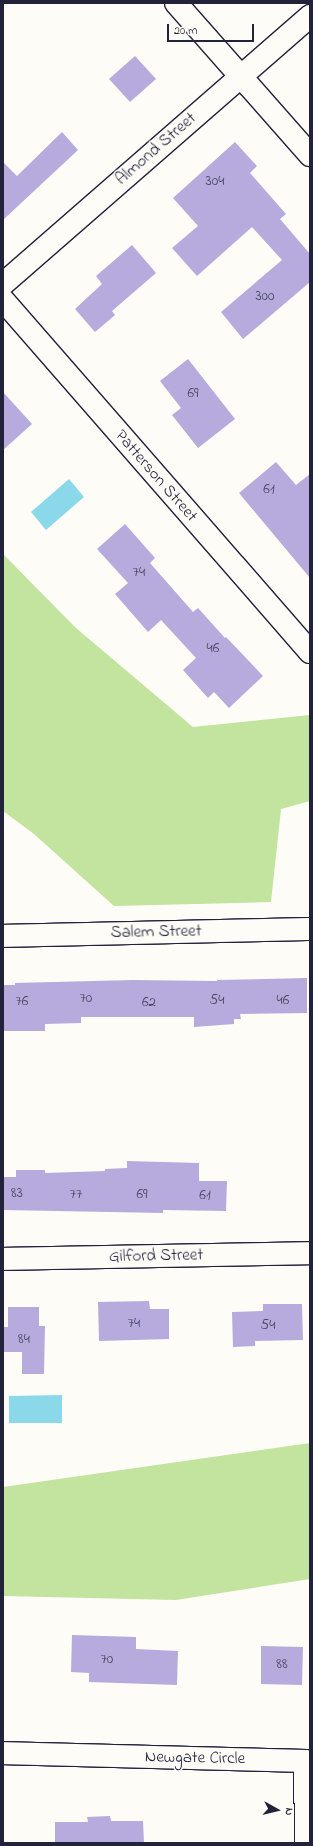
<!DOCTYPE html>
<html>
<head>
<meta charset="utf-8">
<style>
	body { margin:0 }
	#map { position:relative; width:313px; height:1846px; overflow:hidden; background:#fdfcf7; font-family:"Indie Flower",sans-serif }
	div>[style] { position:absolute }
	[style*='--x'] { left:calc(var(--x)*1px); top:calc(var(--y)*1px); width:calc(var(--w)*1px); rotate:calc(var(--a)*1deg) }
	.green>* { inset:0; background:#c2e49e }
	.water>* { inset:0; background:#8ad8ea }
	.building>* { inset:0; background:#b6abdc }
	.roads { filter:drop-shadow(1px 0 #22223b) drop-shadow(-1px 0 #22223b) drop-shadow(0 1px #22223b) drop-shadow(0 -1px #22223b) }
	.minor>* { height:22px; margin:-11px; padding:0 11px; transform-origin:11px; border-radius:11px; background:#fdfcf7 }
	.tertiary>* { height:22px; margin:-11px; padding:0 11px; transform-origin:11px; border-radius:11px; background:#fdfcf7 }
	span { translate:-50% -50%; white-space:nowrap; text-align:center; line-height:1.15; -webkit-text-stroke:3px #fdfcf7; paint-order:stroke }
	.number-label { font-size:15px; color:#474463 }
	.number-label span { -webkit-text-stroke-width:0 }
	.street-label { font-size:17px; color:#22223b }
	.frame { position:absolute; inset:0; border:4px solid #22223b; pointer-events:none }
	.north { position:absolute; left:257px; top:1790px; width:40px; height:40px; -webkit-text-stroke:3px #fdfcf7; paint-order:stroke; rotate:98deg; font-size:11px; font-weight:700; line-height:16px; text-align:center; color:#22223b }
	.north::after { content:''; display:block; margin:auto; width:14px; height:18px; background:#22223b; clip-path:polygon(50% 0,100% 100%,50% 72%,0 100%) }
	.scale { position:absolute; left:167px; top:24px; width:87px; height:18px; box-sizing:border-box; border:2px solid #22223b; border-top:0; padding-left:5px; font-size:12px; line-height:14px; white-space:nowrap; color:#22223b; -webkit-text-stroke:3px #fdfcf7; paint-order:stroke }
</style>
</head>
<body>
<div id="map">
	<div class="green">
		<i style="clip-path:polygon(3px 554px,76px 628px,193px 727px,310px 715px,310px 801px,281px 809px,271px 902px,114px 906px,34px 834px,3px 811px)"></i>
		<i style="clip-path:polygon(310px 1443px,310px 1579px,176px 1600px,3px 1596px,3px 1487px)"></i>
	</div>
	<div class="water">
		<i style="clip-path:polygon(69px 479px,84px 497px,46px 530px,31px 512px)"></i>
		<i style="clip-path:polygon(62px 1395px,62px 1423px,9px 1423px,9px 1396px)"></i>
	</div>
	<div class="building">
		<i style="clip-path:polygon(135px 56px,156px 79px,130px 102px,109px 79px)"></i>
		<i style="clip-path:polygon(62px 132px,78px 150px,3px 220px,3px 162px,17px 176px)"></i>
		<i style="clip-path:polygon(235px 142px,257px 166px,250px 173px,286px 214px,280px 219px,310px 254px,310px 282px,243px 339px,221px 312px,282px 260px,252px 227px,197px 276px,172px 248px,198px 226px,173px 198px)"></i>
		<i style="clip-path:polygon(132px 245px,156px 273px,112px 311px,115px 315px,95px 332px,75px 309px,102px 284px,96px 276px)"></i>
		<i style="clip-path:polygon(188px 359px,235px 419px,198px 448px,172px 415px,181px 408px,160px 381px)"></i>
		<i style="clip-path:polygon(3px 392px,32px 424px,3px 450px)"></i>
		<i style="clip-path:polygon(276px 462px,296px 485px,310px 474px,310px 578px,239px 493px)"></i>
		<i style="clip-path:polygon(125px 524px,155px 558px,150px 563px,193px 612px,198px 608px,225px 638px,226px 637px,263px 676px,229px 708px,214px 692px,208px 698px,183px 670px,196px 658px,161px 620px,148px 632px,115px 594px,128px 583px,97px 549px)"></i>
		<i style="clip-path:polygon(307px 978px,307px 1013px,240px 1014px,241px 1019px,234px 1019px,234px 1024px,194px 1027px,194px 1017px,81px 1017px,81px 1023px,45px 1024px,45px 1031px,3px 1031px,3px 985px,15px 985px,15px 983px,132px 980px,217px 981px,217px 980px)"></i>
		<i style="clip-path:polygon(127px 1161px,199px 1163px,199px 1181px,227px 1181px,226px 1211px,163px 1210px,163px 1213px,3px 1210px,3px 1177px,16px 1177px,16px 1170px,45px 1170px,45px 1173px,105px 1171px,105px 1169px,127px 1168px)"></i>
		<i style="clip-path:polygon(149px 1301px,150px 1309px,169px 1309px,169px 1339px,99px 1341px,98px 1302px)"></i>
		<i style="clip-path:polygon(263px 1304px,302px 1304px,303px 1340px,255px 1341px,255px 1346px,233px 1347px,232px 1312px,263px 1311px)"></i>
		<i style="clip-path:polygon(8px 1307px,39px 1307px,39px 1326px,45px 1326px,44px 1374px,22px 1374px,22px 1352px,3px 1352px,3px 1327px,8px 1327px)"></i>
		<i style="clip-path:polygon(72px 1635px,136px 1637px,136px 1649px,178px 1651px,177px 1685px,89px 1682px,89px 1673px,71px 1672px)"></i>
		<i style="clip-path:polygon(261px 1646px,303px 1647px,302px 1685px,261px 1684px)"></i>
		<i style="clip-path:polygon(110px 1816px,111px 1821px,143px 1821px,144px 1843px,55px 1843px,55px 1822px,88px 1822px,87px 1817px)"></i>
	</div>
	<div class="roads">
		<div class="minor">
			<i style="--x:3;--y:284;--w:408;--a:-41.1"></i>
			<i style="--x:3;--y:300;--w:467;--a:48.9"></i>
			<i style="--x:3;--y:936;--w:307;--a:-1.3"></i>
			<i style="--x:3;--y:1259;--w:307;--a:-1.1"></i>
			<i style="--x:3;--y:1753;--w:302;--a:1.5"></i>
			<i style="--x:305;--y:1761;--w:82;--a:89.3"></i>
		</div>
		<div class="tertiary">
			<i style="--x:176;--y:3;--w:203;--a:48.6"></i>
		</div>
	</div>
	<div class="number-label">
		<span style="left:215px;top:182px">304</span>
		<span style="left:265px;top:297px">300</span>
		<span style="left:193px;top:394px">69</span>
		<span style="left:269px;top:490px">61</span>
		<span style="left:139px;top:573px">74</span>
		<span style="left:213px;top:649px">46</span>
		<span style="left:86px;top:999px">70</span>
		<span style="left:217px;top:1001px">54</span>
		<span style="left:283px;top:1001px">46</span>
		<span style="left:22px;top:1002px">76</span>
		<span style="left:149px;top:1003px">62</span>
		<span style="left:17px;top:1194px">83</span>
		<span style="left:76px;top:1195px">77</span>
		<span style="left:142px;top:1195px">69</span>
		<span style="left:205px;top:1196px">61</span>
		<span style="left:134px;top:1324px">74</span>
		<span style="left:268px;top:1326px">54</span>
		<span style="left:24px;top:1340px">84</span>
		<span style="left:107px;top:1660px">70</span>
		<span style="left:282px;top:1665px">88</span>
	</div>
	<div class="street-label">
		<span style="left:156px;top:149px;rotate:-41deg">Almond Street</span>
		<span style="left:156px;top:476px;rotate:49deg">Patterson Street</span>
		<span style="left:156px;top:932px;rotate:-1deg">Salem Street</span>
		<span style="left:156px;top:1256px;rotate:-1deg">Gilford Street</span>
		<span style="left:195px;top:1758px;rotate:1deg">Newgate Circle</span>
	</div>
	<div class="frame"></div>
	<div class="north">N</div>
	<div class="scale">20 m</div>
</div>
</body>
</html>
